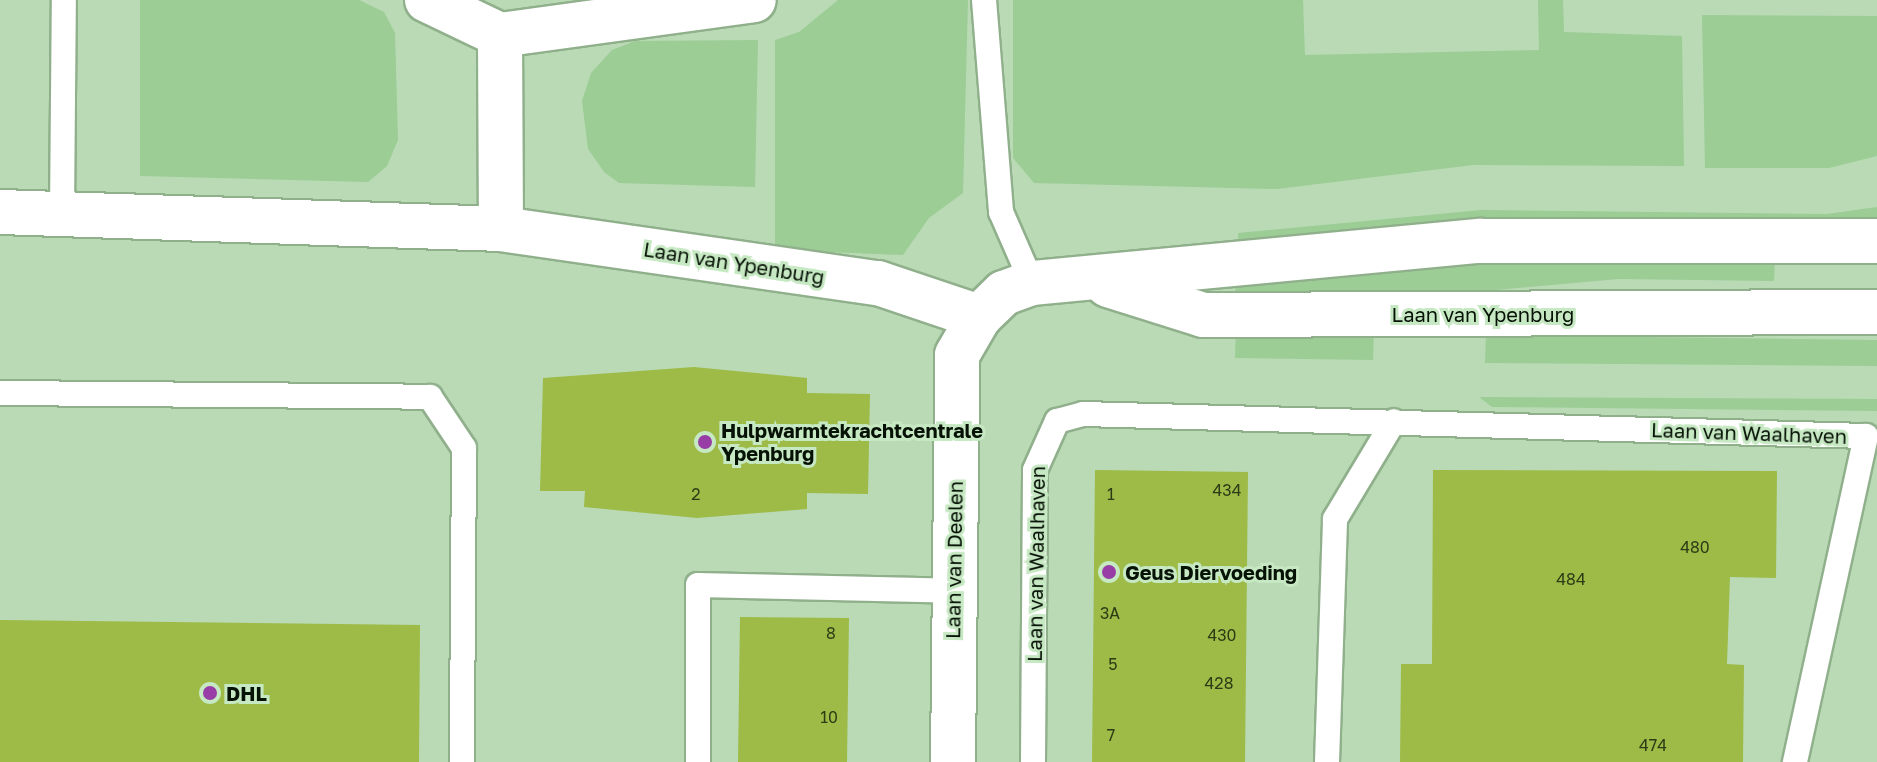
<!DOCTYPE html>
<html>
<head>
<meta charset="utf-8">
<style>
	body { margin:0 }
	#map { position:relative; width:1877px; height:762px; overflow:hidden; background:#b9dab5; font-family:"Golos Text",sans-serif }
	div>[style] { position:absolute }
	[style*='--x'] { left:calc(var(--x)*1px); top:calc(var(--y)*1px); width:calc(var(--w)*1px); rotate:calc(var(--a)*1deg) }
	.green>* { inset:0; background:#9bcd95 }
	.building>* { inset:0; background:#9dbb46 }
	.roads { filter:drop-shadow(2px 0 #90b08c) drop-shadow(-2px 0 #90b08c) drop-shadow(0 2px #90b08c) drop-shadow(0 -2px #90b08c) }
	.service>* { height:24px; margin:-12px; padding:0 12px; transform-origin:12px; border-radius:12px; background:#fff }
	.minor>* { height:44px; margin:-22px; padding:0 22px; transform-origin:22px; border-radius:22px; background:#fff }
	.dots>* { width:22px; height:22px; translate:-50% -50%; box-sizing:border-box; border:4px solid #c6e8c2; border-radius:50% }
	span { translate:-50% -50%; white-space:nowrap; text-align:center; line-height:1.15; -webkit-text-stroke:6px #c6e8c2; paint-order:stroke }
	.number-label { font-size:16px; color:#2c3c16 }
	.number-label span { -webkit-text-stroke-width:0 }
	.street-label { font-size:20px; color:#071206 }
	.poi-label { font-size:20px; color:#071206; font-weight:700 }
	.left { translate:0 -50%; text-align:left }
</style>
</head>
<body>
<div id="map">
	<div class="green">
		<i style="clip-path:polygon(140px 0,359px 0,384px 12px,395px 33px,398px 140px,387px 166px,368px 182px,140px 176px)"></i>
		<i style="clip-path:polygon(838px 0,968px 0,963px 193px,929px 218px,903px 255px,775px 250px,775px 40px,799px 32px)"></i>
		<i style="clip-path:polygon(1013px 0,1303px 0,1305px 55px,1539px 50px,1538px 0,1563px 0,1564px 32px,1682px 36px,1684px 166px,1473px 165px,1277px 189px,1034px 183px,1013px 158px)"></i>
		<i style="clip-path:polygon(1702px 15px,1877px 16px,1877px 156px,1829px 168px,1705px 168px)"></i>
		<i style="clip-path:polygon(758px 40px,755px 187px,619px 183px,604px 172px,588px 149px,582px 101px,591px 73px,612px 50px,635px 41px)"></i>
		<i style="clip-path:polygon(1877px 207px,1877px 228px,1239px 250px,1238px 233px,1481px 210px,1827px 214px)"></i>
		<i style="clip-path:polygon(1420px 260px,1775px 260px,1774px 281px,1618px 279px,1374px 301px,1235px 295px,1236px 279px)"></i>
		<i style="clip-path:polygon(1236px 326px,1374px 331px,1373px 360px,1235px 358px)"></i>
		<i style="clip-path:polygon(1486px 335px,1877px 340px,1877px 366px,1485px 363px)"></i>
		<i style="clip-path:polygon(1479px 397px,1877px 399px,1877px 411px,1492px 407px)"></i>
	</div>
	<div class="building">
		<i style="clip-path:polygon(694px 367px,807px 378px,807px 393px,870px 394px,868px 494px,807px 493px,807px 509px,697px 518px,584px 507px,585px 491px,540px 491px,543px 378px)"></i>
		<i style="clip-path:polygon(1095px 470px,1248px 472px,1245px 762px,1092px 762px)"></i>
		<i style="clip-path:polygon(1433px 470px,1777px 471px,1776px 578px,1730px 577px,1727px 664px,1744px 665px,1743px 762px,1400px 762px,1401px 664px,1432px 664px)"></i>
		<i style="clip-path:polygon(740px 617px,849px 618px,847px 762px,738px 762px)"></i>
		<i style="clip-path:polygon(0 620px,420px 625px,419px 762px,0 762px)"></i>
	</div>
	<div class="roads">
		<div class="service">
			<i style="--x:984;--y:0;--w:213;--a:85.4"></i>
			<i style="--x:1001;--y:212;--w:77;--a:66.4"></i>
			<i style="--x:62;--y:212;--w:212;--a:-89.5"></i>
			<i style="--x:0;--y:393;--w:430;--a:0.5"></i>
			<i style="--x:430;--y:397;--w:61;--a:56.3"></i>
			<i style="--x:464;--y:448;--w:314;--a:90.4"></i>
			<i style="--x:698;--y:762;--w:177;--a:-90"></i>
			<i style="--x:698;--y:585;--w:255;--a:1.3"></i>
			<i style="--x:1033;--y:762;--w:292;--a:-89.6"></i>
			<i style="--x:1035;--y:470;--w:54;--a:-65.8"></i>
			<i style="--x:1057;--y:421;--w:27;--a:-15"></i>
			<i style="--x:1083;--y:414;--w:783;--a:1.61"></i>
			<i style="--x:1866;--y:436;--w:334;--a:102.3"></i>
			<i style="--x:1327;--y:762;--w:243;--a:-88.1"></i>
			<i style="--x:1335;--y:519;--w:114;--a:-59"></i>
		</div>
		<div class="minor">
			<i style="--x:427;--y:0;--w:81;--a:25.6"></i>
			<i style="--x:500;--y:35;--w:256;--a:-7.8"></i>
			<i style="--x:0;--y:212;--w:501;--a:1.94"></i>
			<i style="--x:501;--y:229;--w:194;--a:-90.3"></i>
			<i style="--x:501;--y:229;--w:381;--a:8.2"></i>
			<i style="--x:878;--y:283;--w:107;--a:18.6"></i>
			<i style="--x:1108;--y:285;--w:100;--a:17.5"></i>
			<i style="--x:1203;--y:315;--w:674;--a:-0.26"></i>
			<i style="--x:953;--y:762;--w:407;--a:-89.4"></i>
			<i style="--x:957;--y:355;--w:44;--a:-59.9"></i>
			<i style="--x:979;--y:317;--w:35;--a:-44"></i>
			<i style="--x:1004;--y:293;--w:30;--a:-20"></i>
			<i style="--x:1032;--y:283;--w:450;--a:-5.4"></i>
			<i style="--x:1480;--y:241;--w:397;--a:0"></i>
		</div>
	</div>
	<div class="dots">
		<i style="left:705px;top:442px;background:#983ca6"></i>
		<i style="left:1109px;top:572px;background:#983ca6"></i>
		<i style="left:210px;top:693px;background:#983ca6"></i>
	</div>
	<div class="number-label">
		<span style="left:1227px;top:490px">434</span>
		<span style="left:696px;top:494px">2</span>
		<span style="left:1111px;top:494px">1</span>
		<span style="left:1695px;top:547px">480</span>
		<span style="left:1571px;top:579px">484</span>
		<span style="left:1110px;top:613px">3A</span>
		<span style="left:831px;top:633px">8</span>
		<span style="left:1222px;top:635px">430</span>
		<span style="left:1113px;top:664px">5</span>
		<span style="left:1219px;top:683px">428</span>
		<span style="left:829px;top:717px">10</span>
		<span style="left:1111px;top:735px">7</span>
		<span style="left:1653px;top:745px">474</span>
	</div>
	<div class="street-label">
		<span style="left:734px;top:263px;rotate:9deg">Laan van Ypenburg</span>
		<span style="left:1483px;top:314px">Laan van Ypenburg</span>
		<span style="left:1749px;top:433px;rotate:2deg">Laan van Waalhaven</span>
		<span style="left:954px;top:560px;rotate:-89deg">Laan van Deelen</span>
		<span style="left:1036px;top:564px;rotate:-89deg">Laan van Waalhaven</span>
	</div>
	<div class="poi-label">
		<span class="left" style="left:721px;top:442px">Hulpwarmtekrachtcentrale<br>Ypenburg</span>
		<span class="left" style="left:1125px;top:572px">Geus Diervoeding</span>
		<span class="left" style="left:226px;top:693px">DHL</span>
	</div>
</div>
</body>
</html>
